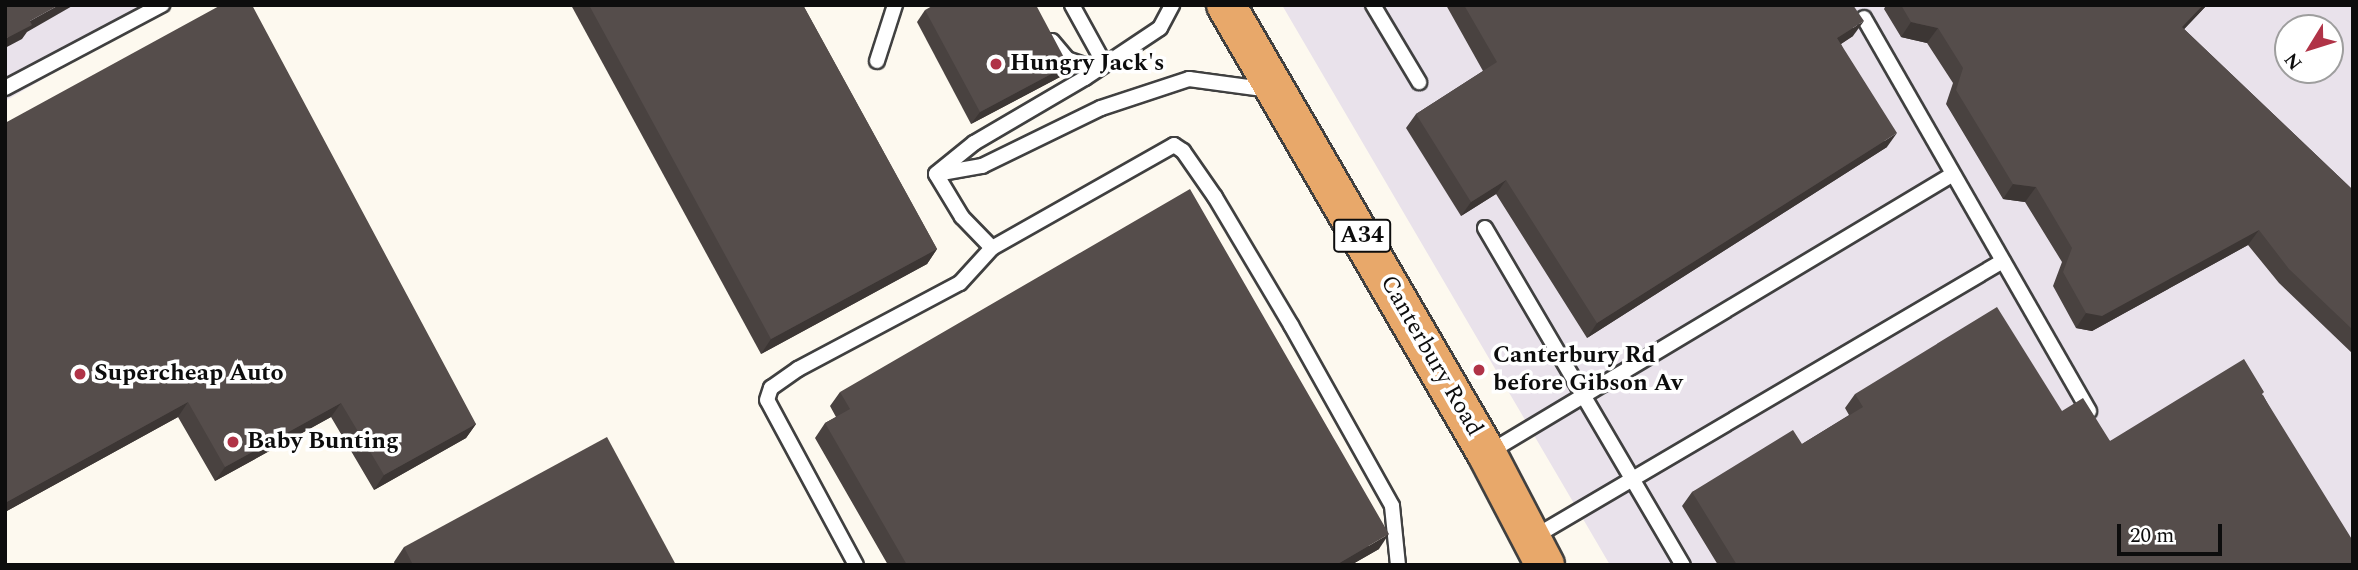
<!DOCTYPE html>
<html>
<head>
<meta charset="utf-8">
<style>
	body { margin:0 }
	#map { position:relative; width:2358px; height:570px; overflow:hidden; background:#fdf9ef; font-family:Spectral,serif }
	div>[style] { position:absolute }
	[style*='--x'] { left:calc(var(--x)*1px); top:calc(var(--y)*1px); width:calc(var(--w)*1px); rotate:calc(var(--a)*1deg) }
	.industrial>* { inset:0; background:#e9e2eb }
	.roads { filter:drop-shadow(2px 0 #404040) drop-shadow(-2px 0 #404040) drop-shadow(0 2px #404040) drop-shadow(0 -2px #404040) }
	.service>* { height:14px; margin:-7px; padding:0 7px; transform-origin:7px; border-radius:7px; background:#fff }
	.trunk>* { height:38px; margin:-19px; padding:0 19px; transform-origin:19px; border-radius:19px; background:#e8a86a }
	.wall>* { inset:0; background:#494240 }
	.shaded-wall>* { inset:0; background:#3c3634 }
	.building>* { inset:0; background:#554d4b }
	.dots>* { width:19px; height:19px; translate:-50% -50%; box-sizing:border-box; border:4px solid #fff; border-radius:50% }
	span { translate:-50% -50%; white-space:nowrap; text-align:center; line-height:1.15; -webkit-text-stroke:7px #fff; paint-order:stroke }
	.shield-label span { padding:2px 5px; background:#fff; border:2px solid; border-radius:5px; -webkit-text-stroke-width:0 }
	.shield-label { font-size:23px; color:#0d0d0d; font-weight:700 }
	.poi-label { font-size:24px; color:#0d0d0d; font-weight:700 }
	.left { translate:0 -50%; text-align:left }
	.street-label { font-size:24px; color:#0d0d0d }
	.frame { position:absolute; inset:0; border:7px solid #0d0d0d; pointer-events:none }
	.north { position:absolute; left:2274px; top:14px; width:70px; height:70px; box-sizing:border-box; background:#fff; border:2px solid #9e9e9e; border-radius:50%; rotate:232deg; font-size:19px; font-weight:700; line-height:28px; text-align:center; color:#0d0d0d }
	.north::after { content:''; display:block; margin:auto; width:24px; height:32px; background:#b03347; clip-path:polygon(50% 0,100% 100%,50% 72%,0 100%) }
	.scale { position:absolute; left:2117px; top:524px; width:105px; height:32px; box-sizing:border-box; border:4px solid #0d0d0d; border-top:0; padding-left:9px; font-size:21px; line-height:24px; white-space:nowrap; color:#0d0d0d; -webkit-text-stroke:5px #fff; paint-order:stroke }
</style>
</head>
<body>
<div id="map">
	<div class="industrial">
		<i style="clip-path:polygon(5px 5px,171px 5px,5px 101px)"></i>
		<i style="clip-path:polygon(evenodd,1282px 5px,2353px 5px,2353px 565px,1610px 565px,1282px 5px,2288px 28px,2330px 28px,2330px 70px,2288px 70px,2288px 28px)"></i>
	</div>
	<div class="roads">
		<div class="service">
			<i style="--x:1072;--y:5;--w:66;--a:61.1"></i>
			<i style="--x:1373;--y:5;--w:90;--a:59.1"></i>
			<i style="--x:1864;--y:18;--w:453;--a:60.2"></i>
			<i style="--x:1052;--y:41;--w:23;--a:50"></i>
			<i style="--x:1067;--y:59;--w:31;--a:19"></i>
			<i style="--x:877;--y:61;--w:59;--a:-72.2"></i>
			<i style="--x:5;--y:88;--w:178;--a:-27.9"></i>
			<i style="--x:937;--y:173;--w:48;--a:-39"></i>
			<i style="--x:974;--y:143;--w:129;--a:-30.4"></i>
			<i style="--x:1085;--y:78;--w:90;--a:-33.7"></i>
			<i style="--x:1160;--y:28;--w:26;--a:-62"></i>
			<i style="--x:936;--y:174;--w:50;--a:58.8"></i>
			<i style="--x:962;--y:217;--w:43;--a:45.9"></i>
			<i style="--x:992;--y:248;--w:209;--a:-29.5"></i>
			<i style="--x:1174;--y:145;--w:11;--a:34"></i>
			<i style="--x:1183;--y:151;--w:56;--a:55.2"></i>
			<i style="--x:1215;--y:197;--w:149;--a:59.3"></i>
			<i style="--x:1291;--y:325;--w:207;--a:60.8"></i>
			<i style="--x:1392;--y:506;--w:59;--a:84.2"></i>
			<i style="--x:936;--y:174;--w:47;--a:-9.9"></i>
			<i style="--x:982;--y:166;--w:132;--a:-26"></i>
			<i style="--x:1101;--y:108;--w:93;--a:-18.2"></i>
			<i style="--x:1189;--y:79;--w:82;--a:7.7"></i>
			<i style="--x:1485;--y:228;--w:391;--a:59.6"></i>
			<i style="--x:1488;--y:453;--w:542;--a:-30.96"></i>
			<i style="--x:1534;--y:537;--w:544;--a:-30.48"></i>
			<i style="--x:856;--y:565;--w:187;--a:-118.3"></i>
			<i style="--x:767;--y:400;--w:13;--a:-72"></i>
			<i style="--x:771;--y:388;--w:33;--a:-35"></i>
			<i style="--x:798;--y:369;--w:183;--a:-28"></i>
			<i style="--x:960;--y:283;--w:47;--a:-47.6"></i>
		</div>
		<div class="trunk">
			<i style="--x:1226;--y:5;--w:519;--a:59.83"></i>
			<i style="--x:1487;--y:454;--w:125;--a:62.4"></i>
		</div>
	</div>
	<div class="wall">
		<i style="clip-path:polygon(571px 5px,803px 5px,937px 249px,927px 264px,761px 354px)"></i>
		<i style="clip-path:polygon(1446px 5px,1853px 5px,1853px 36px,1841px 44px,1887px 147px,1587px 338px,1496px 194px,1461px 216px,1406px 128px,1416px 114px,1483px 71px)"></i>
		<i style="clip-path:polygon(1886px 5px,2207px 5px,2184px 29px,2353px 190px,2353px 354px,2279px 283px,2248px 245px,2092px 331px,2076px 328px,2053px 286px,2062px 262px,2025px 202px,2003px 199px,1946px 104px,1953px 83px,1927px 43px,1901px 37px,1884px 9px)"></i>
		<i style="clip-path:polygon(925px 10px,1068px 65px,1060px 77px,971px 124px,917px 22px)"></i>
		<i style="clip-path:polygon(5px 123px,476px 424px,466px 438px,374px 490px,331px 417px,215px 481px,178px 417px,5px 512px)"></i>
		<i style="clip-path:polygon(840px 392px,1379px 549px,1351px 565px,888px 565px,815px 438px,825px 423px,836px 417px,830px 406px)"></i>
		<i style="clip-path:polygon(1855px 394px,2062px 411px,2110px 441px,2263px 395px,2353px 565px,1718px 565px,1682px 506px,1692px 492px,1802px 444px,1849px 415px,1845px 408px)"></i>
		<i style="clip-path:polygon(404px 547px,676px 565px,395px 565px,394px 562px)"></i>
	</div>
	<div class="shaded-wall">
		<i style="clip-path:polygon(59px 5px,74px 5px,27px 32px,22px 39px,5px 48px,5px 39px,30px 21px)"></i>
		<i style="clip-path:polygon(2203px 5px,2207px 5px,2172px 42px,2182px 27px)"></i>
		<i style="clip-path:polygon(1864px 21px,1853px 36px,1827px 53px,1837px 38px)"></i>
		<i style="clip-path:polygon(1911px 22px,1938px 28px,1927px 43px,1901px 37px)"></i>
		<i style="clip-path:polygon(1068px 65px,1060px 77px,971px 124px,980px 112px)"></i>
		<i style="clip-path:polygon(1897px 133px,1887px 147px,1587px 338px,1597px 323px)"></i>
		<i style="clip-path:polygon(1506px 180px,1496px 194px,1461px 216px,1471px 202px)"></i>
		<i style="clip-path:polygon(2013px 184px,2036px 187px,2025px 202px,2003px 199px)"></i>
		<i style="clip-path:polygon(2259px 230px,2248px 245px,2092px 331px,2076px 328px,2086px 313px)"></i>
		<i style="clip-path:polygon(937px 249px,927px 264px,761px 354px,771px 339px)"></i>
		<i style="clip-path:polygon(188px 402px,178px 417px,5px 512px,5px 503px)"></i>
		<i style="clip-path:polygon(341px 403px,331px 417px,215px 481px,225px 467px)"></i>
		<i style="clip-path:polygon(476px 424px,466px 438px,374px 490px,384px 475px)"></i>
		<i style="clip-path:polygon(1389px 534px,1379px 549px,1351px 565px,1336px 565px)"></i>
	</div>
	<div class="building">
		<i style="clip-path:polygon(5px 5px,59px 5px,30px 21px,32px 25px,5px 39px)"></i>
		<i style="clip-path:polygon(221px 5px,252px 5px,476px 424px,384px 475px,341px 403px,225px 467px,188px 402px,5px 503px,5px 123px)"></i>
		<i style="clip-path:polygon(589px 5px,803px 5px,937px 249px,771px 339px)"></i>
		<i style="clip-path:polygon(934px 5px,1036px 5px,1068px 65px,980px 112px,925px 10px)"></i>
		<i style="clip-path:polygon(1464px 5px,1853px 5px,1864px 21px,1837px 38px,1897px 133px,1597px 323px,1506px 180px,1471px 202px,1416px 114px,1497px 62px)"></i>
		<i style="clip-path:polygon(1901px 5px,2203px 5px,2182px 27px,2353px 190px,2353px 330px,2289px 269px,2259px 230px,2102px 316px,2086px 313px,2063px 272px,2072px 248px,2036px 187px,2013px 184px,1956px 90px,1963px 68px,1938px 28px,1911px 22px)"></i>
		<i style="clip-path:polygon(1190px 189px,1389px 534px,1336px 565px,907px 565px,825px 423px,850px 409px,840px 392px)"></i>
		<i style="clip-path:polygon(1997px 307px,2062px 411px,2083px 398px,2110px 441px,2244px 359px,2264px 392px,2262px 394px,2353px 541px,2353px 565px,1737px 565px,1692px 492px,1793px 430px,1802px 444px,1863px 407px,1855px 394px)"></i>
		<i style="clip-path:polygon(607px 437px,676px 565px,413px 565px,404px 547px)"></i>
	</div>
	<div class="dots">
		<i style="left:996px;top:64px;background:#b03347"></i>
		<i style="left:1479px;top:370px;background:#b03347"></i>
		<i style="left:80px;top:374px;background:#b03347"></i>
		<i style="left:233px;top:442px;background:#b03347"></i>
	</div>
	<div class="shield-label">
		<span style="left:1362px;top:236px">A34</span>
	</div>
	<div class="poi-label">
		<span class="left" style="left:1010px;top:64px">Hungry Jack's</span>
		<span class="left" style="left:1493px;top:370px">Canterbury Rd<br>before Gibson Av</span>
		<span class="left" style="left:94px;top:374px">Supercheap Auto</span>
		<span class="left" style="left:247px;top:442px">Baby Bunting</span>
	</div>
	<div class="street-label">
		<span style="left:1431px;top:356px;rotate:60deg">Canterbury Road</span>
	</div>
	<div class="frame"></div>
	<div class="north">N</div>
	<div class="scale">20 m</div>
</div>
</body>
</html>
